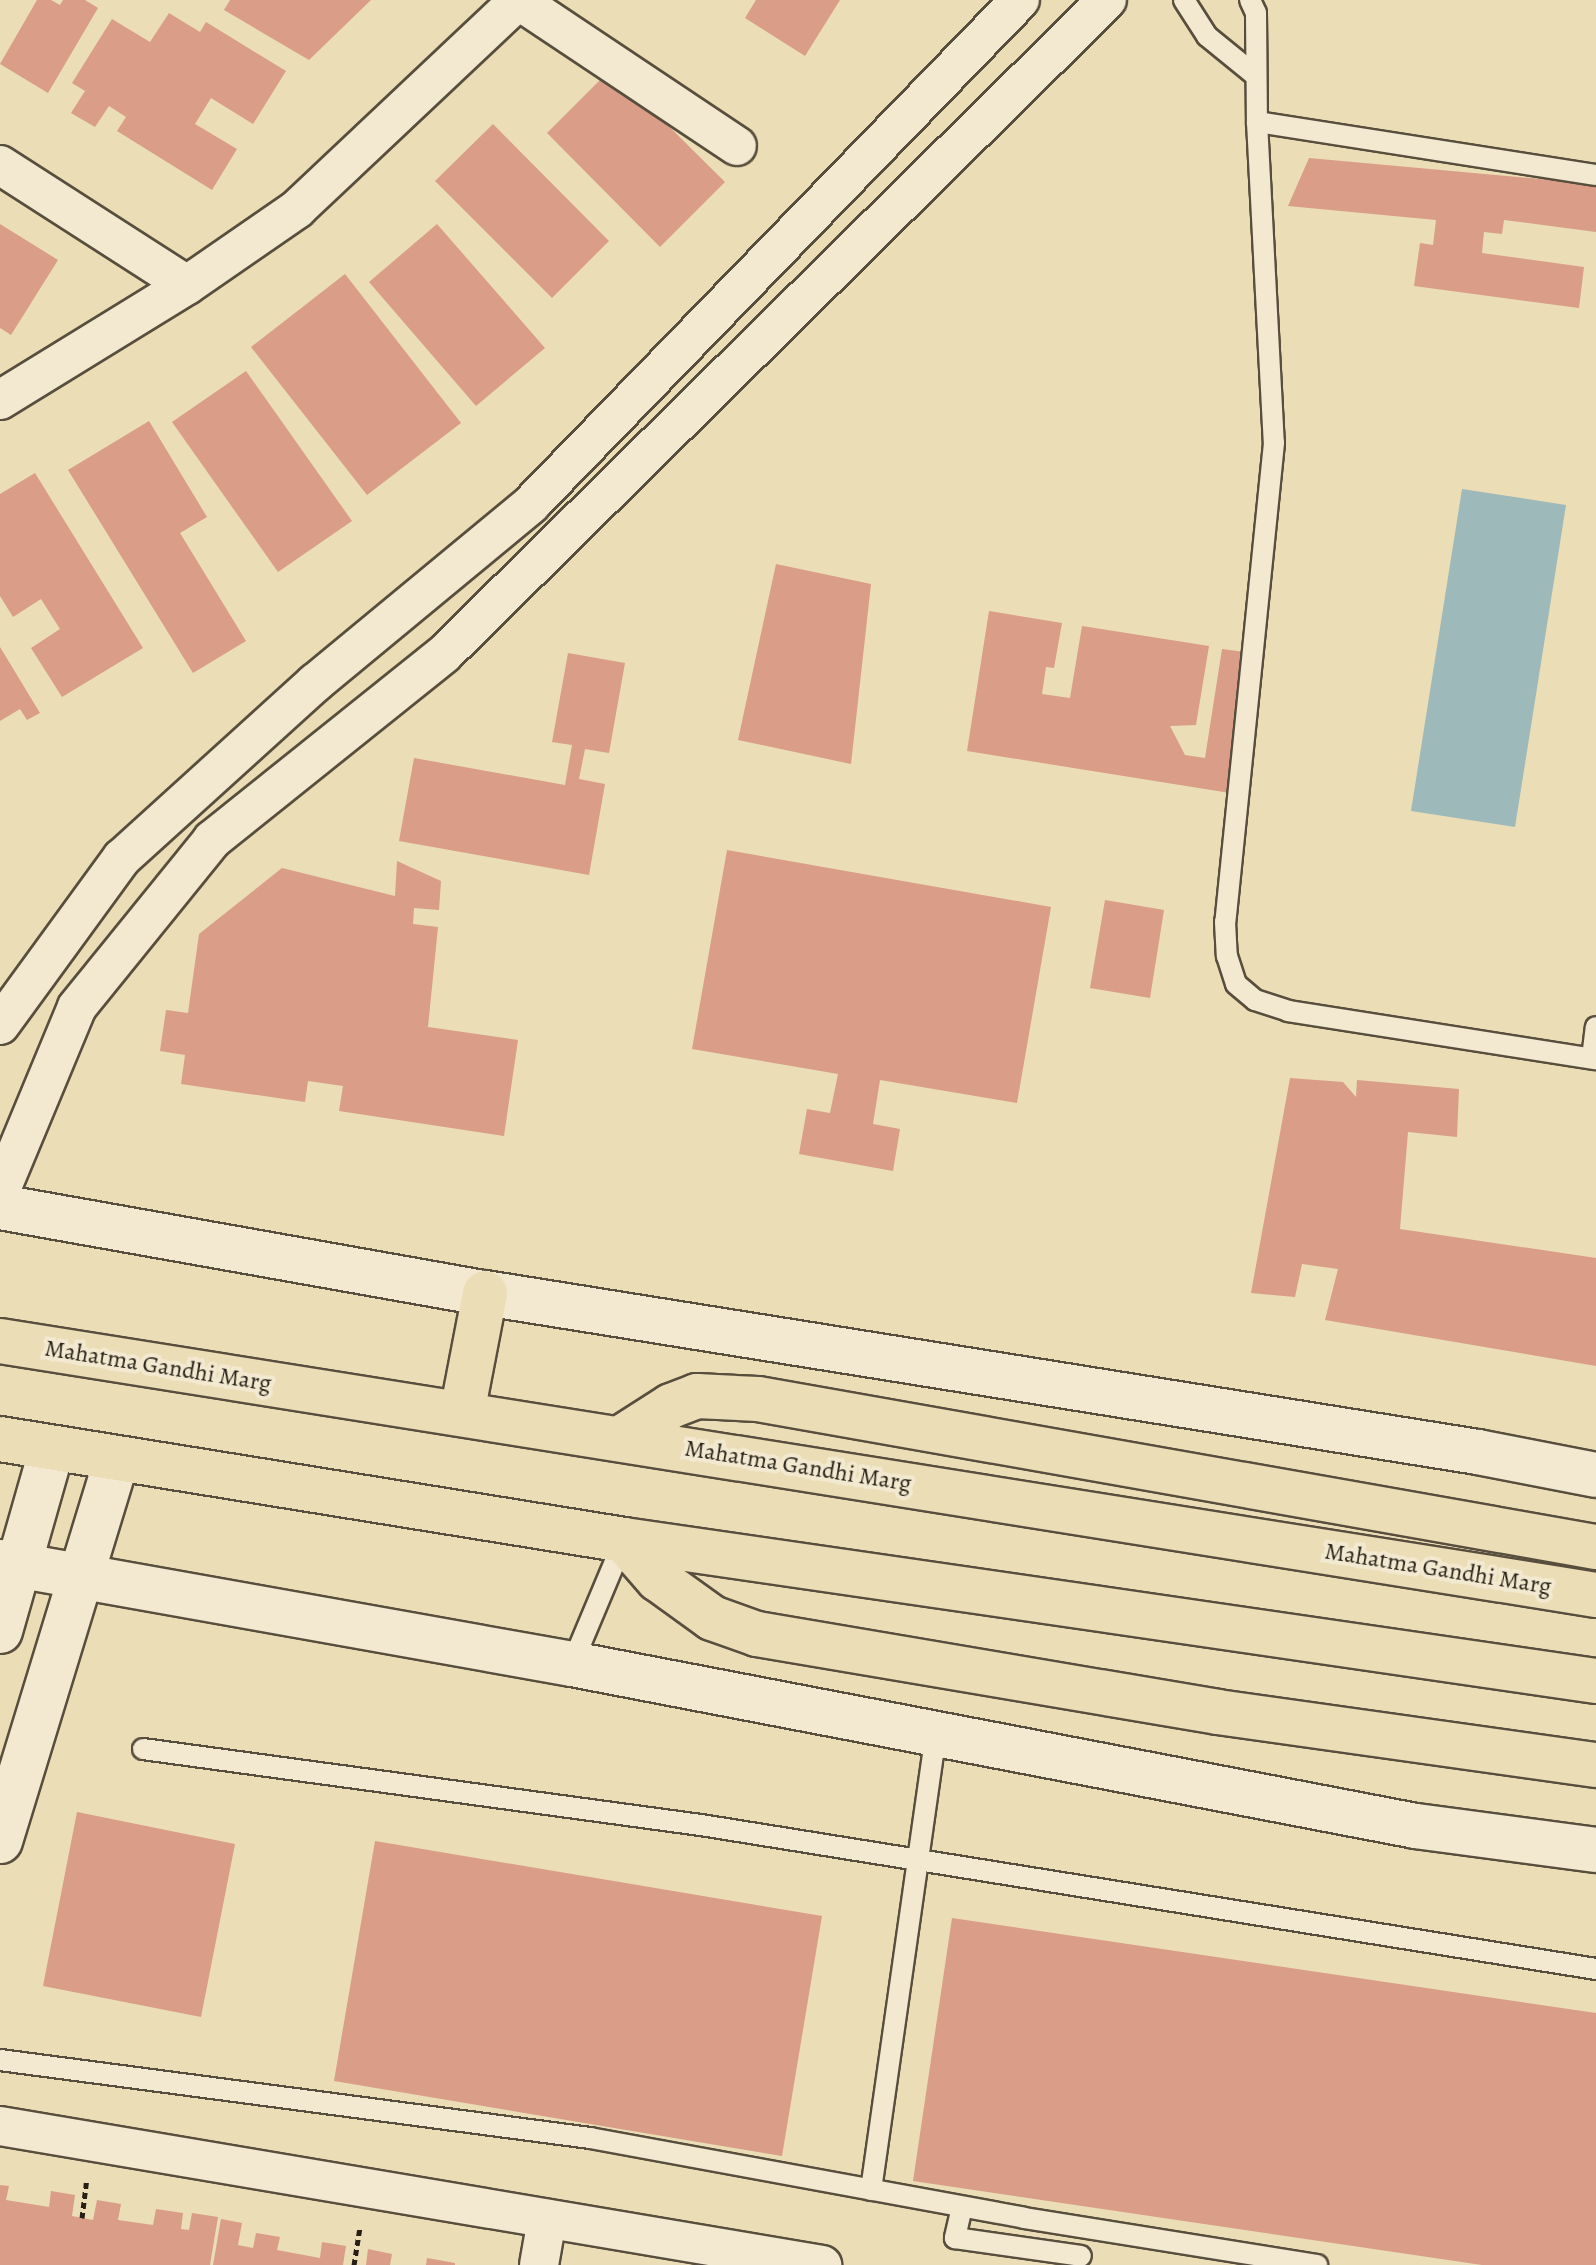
<!DOCTYPE html>
<html>
<head>
<meta charset="utf-8">
<style>
	body { margin:0 }
	#map { position:relative; width:1596px; height:2265px; overflow:hidden; background:#ebddb6; font-family:Alegreya,serif }
	div>[style] { position:absolute }
	[style*='--x'] { left:calc(var(--x)*1px); top:calc(var(--y)*1px); width:calc(var(--w)*1px); rotate:calc(var(--a)*1deg) }
	.water>* { inset:0; background:#9eb9ba }
	.building>* { inset:0; background:#d99d88 }
	.path>* { height:5px; margin-top:-2.5px; transform-origin:0; background:repeating-linear-gradient(90deg,#271f15 0 6px,transparent 0 10px) }
	.roads { filter:drop-shadow(2px 0 #584e3d) drop-shadow(-2px 0 #584e3d) drop-shadow(0 2px #584e3d) drop-shadow(0 -2px #584e3d) }
	.lane>* { height:20px; margin:-10px; padding:0 10px; transform-origin:10px; border-radius:10px; background:#f2e9d0 }
	.street>* { height:38px; margin:-19px; padding:0 19px; transform-origin:19px; border-radius:19px; background:#f2e9d0 }
	.secondary>* { height:44px; margin:-22px; padding:0 22px; transform-origin:22px; border-radius:22px; background:#f2e9d0 }
	.primary>* { height:44px; margin:-22px; padding:0 22px; transform-origin:22px; border-radius:22px; background:#ebddb6 }
	span { translate:-50% -50%; white-space:nowrap; text-align:center; line-height:1.15; -webkit-text-stroke:8px #f2e9d0; paint-order:stroke }
	.street-label { font-size:24px; color:#271f15 }
</style>
</head>
<body>
<div id="map">
	<div class="water">
		<i style="clip-path:polygon(1462px 489px,1566px 505px,1515px 827px,1411px 811px)"></i>
	</div>
	<div class="building">
		<i style="clip-path:polygon(37px 0,51px 0,60px 5px,63px 0,85px 0,98px 8px,48px 93px,0 64px)"></i>
		<i style="clip-path:polygon(230px 0,371px 0,309px 60px,224px 10px)"></i>
		<i style="clip-path:polygon(756px 0,840px 0,805px 56px,745px 18px)"></i>
		<i style="clip-path:polygon(169px 13px,200px 32px,206px 22px,286px 71px,253px 124px,211px 98px,195px 124px,237px 149px,212px 190px,117px 131px,126px 117px,109px 106px,95px 127px,71px 113px,85px 91px,72px 83px,112px 19px,150px 42px)"></i>
		<i style="clip-path:polygon(611px 69px,725px 182px,660px 247px,547px 133px)"></i>
		<i style="clip-path:polygon(493px 124px,609px 241px,552px 298px,435px 181px)"></i>
		<i style="clip-path:polygon(1309px 158px,1596px 184px,1596px 232px,1504px 220px,1502px 234px,1484px 232px,1482px 253px,1584px 267px,1579px 308px,1414px 286px,1420px 243px,1433px 245px,1436px 220px,1288px 206px)"></i>
		<i style="clip-path:polygon(0 224px,58px 260px,11px 335px,0 328px)"></i>
		<i style="clip-path:polygon(437px 224px,545px 348px,476px 406px,369px 282px)"></i>
		<i style="clip-path:polygon(345px 274px,461px 423px,367px 495px,251px 347px)"></i>
		<i style="clip-path:polygon(246px 371px,352px 521px,278px 572px,172px 422px)"></i>
		<i style="clip-path:polygon(149px 421px,207px 517px,180px 533px,246px 641px,193px 673px,68px 470px)"></i>
		<i style="clip-path:polygon(35px 473px,143px 648px,62px 697px,31px 648px,60px 629px,41px 599px,13px 617px,0 596px,0 494px)"></i>
		<i style="clip-path:polygon(776px 564px,871px 584px,851px 764px,738px 740px)"></i>
		<i style="clip-path:polygon(989px 611px,1062px 623px,1054px 668px,1046px 667px,1042px 694px,1070px 698px,1082px 626px,1209px 646px,1196px 725px,1170px 726px,1185px 755px,1205px 758px,1222px 649px,1252px 653px,1230px 793px,967px 751px)"></i>
		<i style="clip-path:polygon(0 647px,40px 713px,27px 720px,20px 709px,0 721px)"></i>
		<i style="clip-path:polygon(568px 653px,625px 663px,609px 753px,585px 749px,579px 779px,605px 784px,589px 875px,399px 841px,414px 758px,565px 785px,572px 745px,552px 742px)"></i>
		<i style="clip-path:polygon(727px 850px,1051px 907px,1017px 1103px,880px 1080px,873px 1124px,900px 1129px,893px 1171px,799px 1154px,807px 1109px,830px 1113px,838px 1074px,692px 1049px)"></i>
		<i style="clip-path:polygon(397px 861px,441px 881px,439px 910px,414px 908px,413px 924px,438px 927px,428px 1027px,518px 1040px,504px 1136px,339px 1111px,343px 1086px,308px 1081px,305px 1102px,181px 1084px,185px 1055px,160px 1051px,166px 1010px,188px 1013px,199px 934px,282px 868px,395px 896px)"></i>
		<i style="clip-path:polygon(1105px 900px,1164px 910px,1150px 998px,1090px 988px)"></i>
		<i style="clip-path:polygon(1290px 1078px,1343px 1082px,1356px 1097px,1357px 1080px,1459px 1089px,1457px 1137px,1408px 1132px,1400px 1229px,1596px 1258px,1596px 1366px,1325px 1320px,1338px 1269px,1302px 1264px,1295px 1297px,1251px 1293px)"></i>
		<i style="clip-path:polygon(77px 1812px,235px 1844px,201px 2017px,43px 1986px)"></i>
		<i style="clip-path:polygon(375px 1841px,822px 1916px,782px 2156px,334px 2081px)"></i>
		<i style="clip-path:polygon(952px 1918px,1596px 2013px,1596px 2265px,1482px 2265px,913px 2181px)"></i>
		<i style="clip-path:polygon(0 2185px,9px 2186px,6px 2200px,49px 2207px,51px 2191px,75px 2195px,72px 2216px,93px 2220px,97px 2200px,121px 2204px,118px 2220px,153px 2225px,156px 2209px,183px 2213px,181px 2229px,189px 2230px,192px 2213px,218px 2217px,210px 2265px,0 2265px)"></i>
		<i style="clip-path:polygon(221px 2219px,242px 2223px,238px 2245px,253px 2248px,256px 2233px,280px 2237px,277px 2250px,320px 2258px,322px 2242px,346px 2246px,343px 2265px,213px 2265px)"></i>
		<i style="clip-path:polygon(368px 2249px,392px 2254px,390px 2265px,366px 2265px)"></i>
		<i style="clip-path:polygon(427px 2258px,455px 2263px,455px 2265px,426px 2265px)"></i>
	</div>
	<div class="path">
		<i style="--x:82;--y:2218;--w:39;--a:-83"></i>
		<i style="--x:354;--y:2265;--w:39;--a:-81"></i>
	</div>
	<div class="roads">
		<div class="lane">
			<i style="--x:1184;--y:0;--w:43;--a:57.4"></i>
			<i style="--x:1207;--y:36;--w:63;--a:39.2"></i>
			<i style="--x:1250;--y:0;--w:14;--a:65"></i>
			<i style="--x:1256;--y:13;--w:109;--a:89.5"></i>
			<i style="--x:1257;--y:122;--w:321;--a:87"></i>
			<i style="--x:1274;--y:443;--w:481;--a:95.8"></i>
			<i style="--x:1225;--y:922;--w:34;--a:87"></i>
			<i style="--x:1227;--y:956;--w:29;--a:72"></i>
			<i style="--x:1236;--y:984;--w:25;--a:40"></i>
			<i style="--x:1255;--y:1000;--w:35;--a:18"></i>
			<i style="--x:1288;--y:1011;--w:312;--a:8.9"></i>
			<i style="--x:1257;--y:122;--w:343;--a:8.9"></i>
			<i style="--x:1592;--y:1058;--w:31;--a:-83"></i>
			<i style="--x:572;--y:1664;--w:134;--a:-67.2"></i>
			<i style="--x:143;--y:1749;--w:563;--a:7.76"></i>
			<i style="--x:701;--y:1825;--w:907;--a:9.14"></i>
			<i style="--x:0;--y:2060;--w:595;--a:7.53"></i>
			<i style="--x:590;--y:2138;--w:441;--a:10.4"></i>
			<i style="--x:1024;--y:2218;--w:297;--a:9.1"></i>
			<i style="--x:871;--y:2190;--w:461;--a:-81.9"></i>
			<i style="--x:962;--y:2207;--w:32;--a:103"></i>
			<i style="--x:955;--y:2238;--w:127;--a:8.1"></i>
		</div>
		<div class="street">
			<i style="--x:518;--y:0;--w:263;--a:33.7"></i>
			<i style="--x:0;--y:165;--w:222;--a:32.7"></i>
			<i style="--x:0;--y:400;--w:220;--a:-31.6"></i>
			<i style="--x:187;--y:285;--w:134;--a:-34.6"></i>
			<i style="--x:297;--y:209;--w:305;--a:-43.3"></i>
			<i style="--x:0;--y:1025;--w:207;--a:-53.9"></i>
			<i style="--x:122;--y:858;--w:261;--a:-42.2"></i>
			<i style="--x:315;--y:683;--w:281;--a:-39.6"></i>
			<i style="--x:531;--y:504;--w:702;--a:-45.87"></i>
			<i style="--x:0;--y:1192;--w:200;--a:-67.4"></i>
			<i style="--x:77;--y:1007;--w:215;--a:-51"></i>
			<i style="--x:212;--y:840;--w:297;--a:-38.7"></i>
			<i style="--x:444;--y:654;--w:931;--a:-44.61"></i>
			<i style="--x:0;--y:2126;--w:834;--a:9.6"></i>
			<i style="--x:539;--y:2265;--w:47;--a:-80.1"></i>
		</div>
		<div class="secondary">
			<i style="--x:0;--y:1207;--w:493;--a:10.1"></i>
			<i style="--x:485;--y:1293;--w:1006;--a:9.1"></i>
			<i style="--x:1478;--y:1452;--w:120;--a:11"></i>
			<i style="--x:0;--y:1562;--w:581;--a:10.11"></i>
			<i style="--x:572;--y:1664;--w:859;--a:10.87"></i>
			<i style="--x:1416;--y:1826;--w:182;--a:7.6"></i>
			<i style="--x:0;--y:1631;--w:190;--a:-74.1"></i>
			<i style="--x:0;--y:1841;--w:400;--a:-73"></i>
		</div>
		<div class="primary">
			<i style="--x:0;--y:1341;--w:1616;--a:9.04"></i>
			<i style="--x:462;--y:1413;--w:122;--a:-79.1"></i>
			<i style="--x:621;--y:1438;--w:59;--a:-32.6"></i>
			<i style="--x:671;--y:1406;--w:28;--a:-21"></i>
			<i style="--x:697;--y:1396;--w:61;--a:2.8"></i>
			<i style="--x:758;--y:1399;--w:851;--a:10.02"></i>
			<i style="--x:0;--y:1439;--w:632;--a:9.19"></i>
			<i style="--x:624;--y:1540;--w:982;--a:8.25"></i>
			<i style="--x:624;--y:1540;--w:52;--a:48.9"></i>
			<i style="--x:658;--y:1579;--w:67;--a:35.8"></i>
			<i style="--x:712;--y:1618;--w:48;--a:19.6"></i>
			<i style="--x:757;--y:1634;--w:468;--a:9.6"></i>
			<i style="--x:1218;--y:1712;--w:382;--a:8"></i>
		</div>
	</div>
	<div class="street-label">
		<span style="left:158px;top:1366px;rotate:9deg">Mahatma Gandhi Marg</span>
		<span style="left:798px;top:1466px;rotate:9deg">Mahatma Gandhi Marg</span>
		<span style="left:1438px;top:1569px;rotate:9deg">Mahatma Gandhi Marg</span>
	</div>
</div>
</body>
</html>
